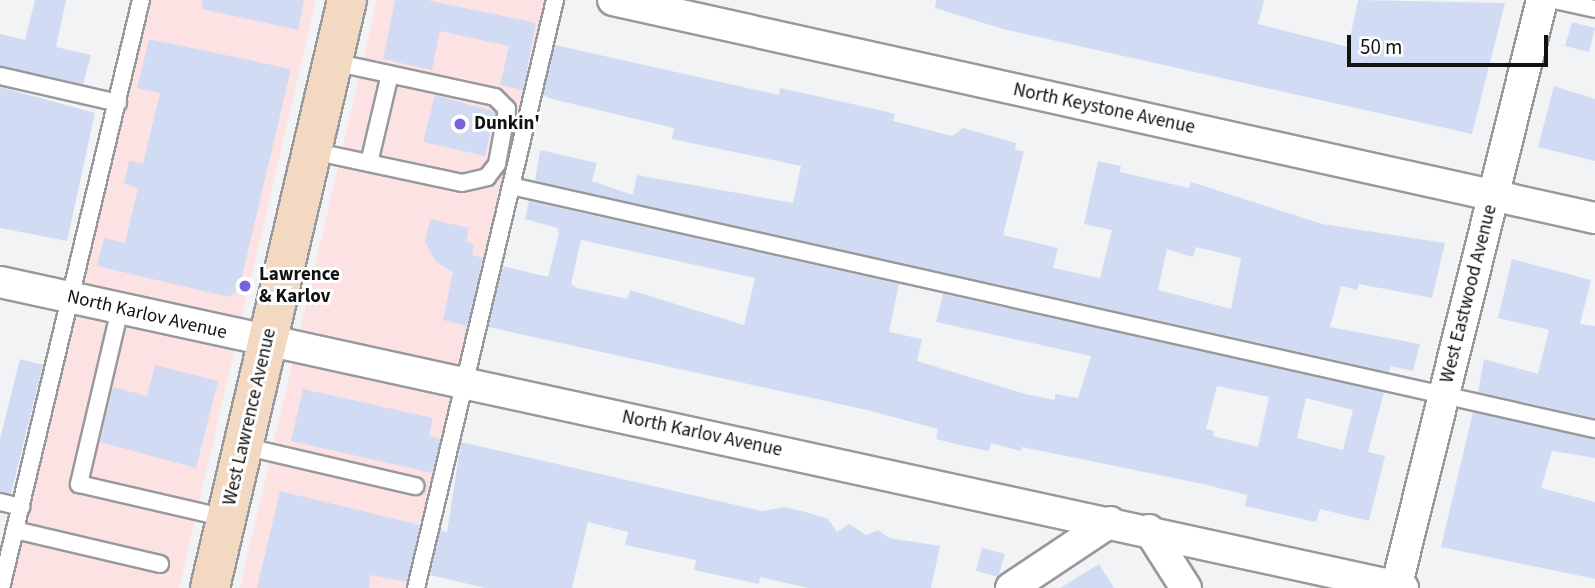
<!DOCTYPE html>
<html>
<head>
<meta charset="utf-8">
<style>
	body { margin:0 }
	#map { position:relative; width:1595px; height:588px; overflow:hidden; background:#f2f3f5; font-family:"Source Sans 3",sans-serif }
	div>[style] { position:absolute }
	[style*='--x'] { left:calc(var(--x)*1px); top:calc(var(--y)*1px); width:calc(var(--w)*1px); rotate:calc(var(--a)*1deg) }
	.commercial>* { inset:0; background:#fde2e3 }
	.building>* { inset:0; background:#d1dcf4 }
	.roads { filter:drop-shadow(2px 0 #98999c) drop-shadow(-2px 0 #98999c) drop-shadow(0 2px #98999c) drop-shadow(0 -2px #98999c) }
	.lane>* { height:16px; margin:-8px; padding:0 8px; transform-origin:8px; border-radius:8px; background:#fff }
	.street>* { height:30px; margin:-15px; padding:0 15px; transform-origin:15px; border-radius:15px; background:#fff }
	.secondary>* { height:38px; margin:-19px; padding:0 19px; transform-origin:19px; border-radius:19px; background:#f3d9c1 }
	.dots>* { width:19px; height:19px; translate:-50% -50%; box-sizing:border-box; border:4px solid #fff; border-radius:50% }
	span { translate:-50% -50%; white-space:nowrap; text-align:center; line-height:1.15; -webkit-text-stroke:6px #fff; paint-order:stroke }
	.street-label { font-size:19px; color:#121213 }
	.poi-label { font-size:19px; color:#121213; font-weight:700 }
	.left { translate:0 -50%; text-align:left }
	.scale { position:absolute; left:1347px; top:35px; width:201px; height:32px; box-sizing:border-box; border:4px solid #121213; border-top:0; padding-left:9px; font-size:21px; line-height:24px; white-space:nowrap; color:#121213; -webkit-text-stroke:5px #fff; paint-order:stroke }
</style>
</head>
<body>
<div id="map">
	<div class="commercial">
		<i style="clip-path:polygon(147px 0,316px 0,179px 588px,10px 588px)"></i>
		<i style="clip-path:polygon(377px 0,554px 0,409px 588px,240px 588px)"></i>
	</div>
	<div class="building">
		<i style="clip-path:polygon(35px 0,66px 0,56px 47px,91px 55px,83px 84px,0 66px,0 34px,25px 40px)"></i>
		<i style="clip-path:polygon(203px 0,304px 0,298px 30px,202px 9px)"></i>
		<i style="clip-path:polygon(395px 0,427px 0,536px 23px,523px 90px,500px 85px,509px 46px,440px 31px,432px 70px,383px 59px)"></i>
		<i style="clip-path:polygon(936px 0,1264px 0,1258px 24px,1348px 47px,1358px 0,1505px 3px,1472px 134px,1003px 29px,935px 8px)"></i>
		<i style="clip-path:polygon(1572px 22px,1595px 28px,1589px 52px,1565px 46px)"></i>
		<i style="clip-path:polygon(149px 39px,291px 69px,239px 289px,229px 297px,97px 266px,104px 238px,125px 243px,138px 188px,124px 184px,129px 160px,143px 164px,160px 93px,137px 88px)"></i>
		<i style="clip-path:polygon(evenodd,555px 45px,779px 95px,780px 88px,884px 111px,895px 114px,893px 121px,952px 136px,963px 128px,1016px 143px,1015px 150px,1024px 151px,1003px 235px,1058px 248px,1053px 268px,1100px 278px,1112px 230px,1084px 224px,1098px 161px,1121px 166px,1120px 172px,1189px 188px,1191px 182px,1322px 224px,1445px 243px,1432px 298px,1359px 284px,1357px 290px,1341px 286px,1330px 327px,1420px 344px,1413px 371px,1391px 366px,1389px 372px,535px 181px,540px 150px,597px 163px,592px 181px,633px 195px,637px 175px,793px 203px,801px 166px,672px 139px,674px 128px,552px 99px,543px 95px,555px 45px,1196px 247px,1241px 258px,1231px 309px,1158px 290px,1167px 249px,1193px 257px,1196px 247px)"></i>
		<i style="clip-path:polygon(1554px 86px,1595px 99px,1595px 161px,1538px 147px)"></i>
		<i style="clip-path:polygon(0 87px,95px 113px,67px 241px,0 228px)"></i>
		<i style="clip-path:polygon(435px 95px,495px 112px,485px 156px,423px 142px)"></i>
		<i style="clip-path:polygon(evenodd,529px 201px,899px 284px,889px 332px,922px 339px,917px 361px,1025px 394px,1055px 400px,1055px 394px,1078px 398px,1091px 356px,936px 322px,943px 294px,1384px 392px,1368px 452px,1385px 456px,1369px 521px,1320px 509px,1316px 522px,1245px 506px,1247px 495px,1203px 484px,1022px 447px,1021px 451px,991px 443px,989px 451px,960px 445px,936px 439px,938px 429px,867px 410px,488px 327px,503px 266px,548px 277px,559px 234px,557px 228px,525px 219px,529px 201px,581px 240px,755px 278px,744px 325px,630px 290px,627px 299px,577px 288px,571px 284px,581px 240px,529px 201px,1217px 386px,1269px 397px,1258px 447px,1213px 436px,1214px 431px,1206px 429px,1217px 386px,529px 201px,1306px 398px,1353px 410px,1343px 450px,1297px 438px,1306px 398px)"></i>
		<i style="clip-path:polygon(430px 219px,469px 228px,466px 242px,474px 244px,472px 255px,483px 258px,467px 326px,443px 320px,453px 272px,436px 262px,425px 242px)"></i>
		<i style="clip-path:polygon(1512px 259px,1591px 280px,1580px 324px,1595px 326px,1595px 418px,1478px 392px,1484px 359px,1538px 374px,1549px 330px,1498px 318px)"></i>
		<i style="clip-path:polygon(20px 359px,43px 365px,11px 494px,0 492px,0 439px)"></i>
		<i style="clip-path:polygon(155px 365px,218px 381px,196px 468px,100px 442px,113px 387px,147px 396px)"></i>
		<i style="clip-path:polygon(303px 389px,433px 418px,429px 436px,441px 439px,432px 473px,291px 441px)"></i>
		<i style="clip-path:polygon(1473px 412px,1595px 439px,1595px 458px,1552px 451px,1541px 488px,1595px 502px,1595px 579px,1441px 547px)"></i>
		<i style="clip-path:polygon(461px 442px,762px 511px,785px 507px,809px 513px,828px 519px,837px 532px,849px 524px,866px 535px,878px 530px,889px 538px,940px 546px,931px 588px,808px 588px,760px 577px,759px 584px,694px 570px,696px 560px,625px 545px,628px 532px,588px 522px,572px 588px,485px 588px,430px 575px,440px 530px,447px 532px)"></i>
		<i style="clip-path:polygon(280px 491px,420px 525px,407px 582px,370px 575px,369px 588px,257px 588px)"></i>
		<i style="clip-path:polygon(982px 548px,1005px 554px,998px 577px,976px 571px)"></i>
		<i style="clip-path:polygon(1099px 564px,1114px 588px,1060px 588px)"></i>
	</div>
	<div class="roads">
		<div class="lane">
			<i style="--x:1554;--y:0;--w:42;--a:12.4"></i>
			<i style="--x:0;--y:76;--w:121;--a:12.9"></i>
			<i style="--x:312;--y:151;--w:153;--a:12"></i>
			<i style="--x:462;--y:183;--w:26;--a:-13"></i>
			<i style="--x:487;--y:177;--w:16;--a:-52"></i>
			<i style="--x:497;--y:164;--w:56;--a:-79.7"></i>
			<i style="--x:507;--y:109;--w:17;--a:-135"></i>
			<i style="--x:495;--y:97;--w:166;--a:-167.8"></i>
			<i style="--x:369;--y:163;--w:91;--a:-76.7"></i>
			<i style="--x:511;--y:186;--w:1111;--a:12.64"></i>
			<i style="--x:120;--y:309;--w:180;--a:103.2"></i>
			<i style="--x:79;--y:484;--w:151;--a:13"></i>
			<i style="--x:243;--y:446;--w:177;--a:13.1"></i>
			<i style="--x:0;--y:502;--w:22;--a:13"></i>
			<i style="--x:15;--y:530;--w:149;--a:13.2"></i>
			<i style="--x:1;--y:588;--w:604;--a:-76.61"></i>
			<i style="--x:416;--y:588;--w:604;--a:-76.7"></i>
		</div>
		<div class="street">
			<i style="--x:613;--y:0;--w:1006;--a:12.52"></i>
			<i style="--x:0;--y:282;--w:1436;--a:12.3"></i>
			<i style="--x:1149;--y:530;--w:69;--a:57.5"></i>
			<i style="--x:1011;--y:588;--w:119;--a:-33.7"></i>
			<i style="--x:1396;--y:588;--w:606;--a:-76.06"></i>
		</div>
		<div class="secondary">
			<i style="--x:210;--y:588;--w:604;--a:-76.88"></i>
		</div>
	</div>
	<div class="dots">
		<i style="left:460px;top:124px;background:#7762dd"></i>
		<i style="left:245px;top:286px;background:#7762dd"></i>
	</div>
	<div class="street-label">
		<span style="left:1104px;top:109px;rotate:12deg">North Keystone Avenue</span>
		<span style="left:1469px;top:294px;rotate:-76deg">West Eastwood Avenue</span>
		<span style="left:147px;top:315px;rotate:13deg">North Karlov Avenue</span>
		<span style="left:250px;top:417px;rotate:-77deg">West Lawrence Avenue</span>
		<span style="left:702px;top:434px;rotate:12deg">North Karlov Avenue</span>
	</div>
	<div class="poi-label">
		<span class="left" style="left:474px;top:124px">Dunkin'</span>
		<span class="left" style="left:259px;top:286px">Lawrence<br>&amp; Karlov</span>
	</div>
	<div class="scale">50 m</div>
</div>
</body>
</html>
